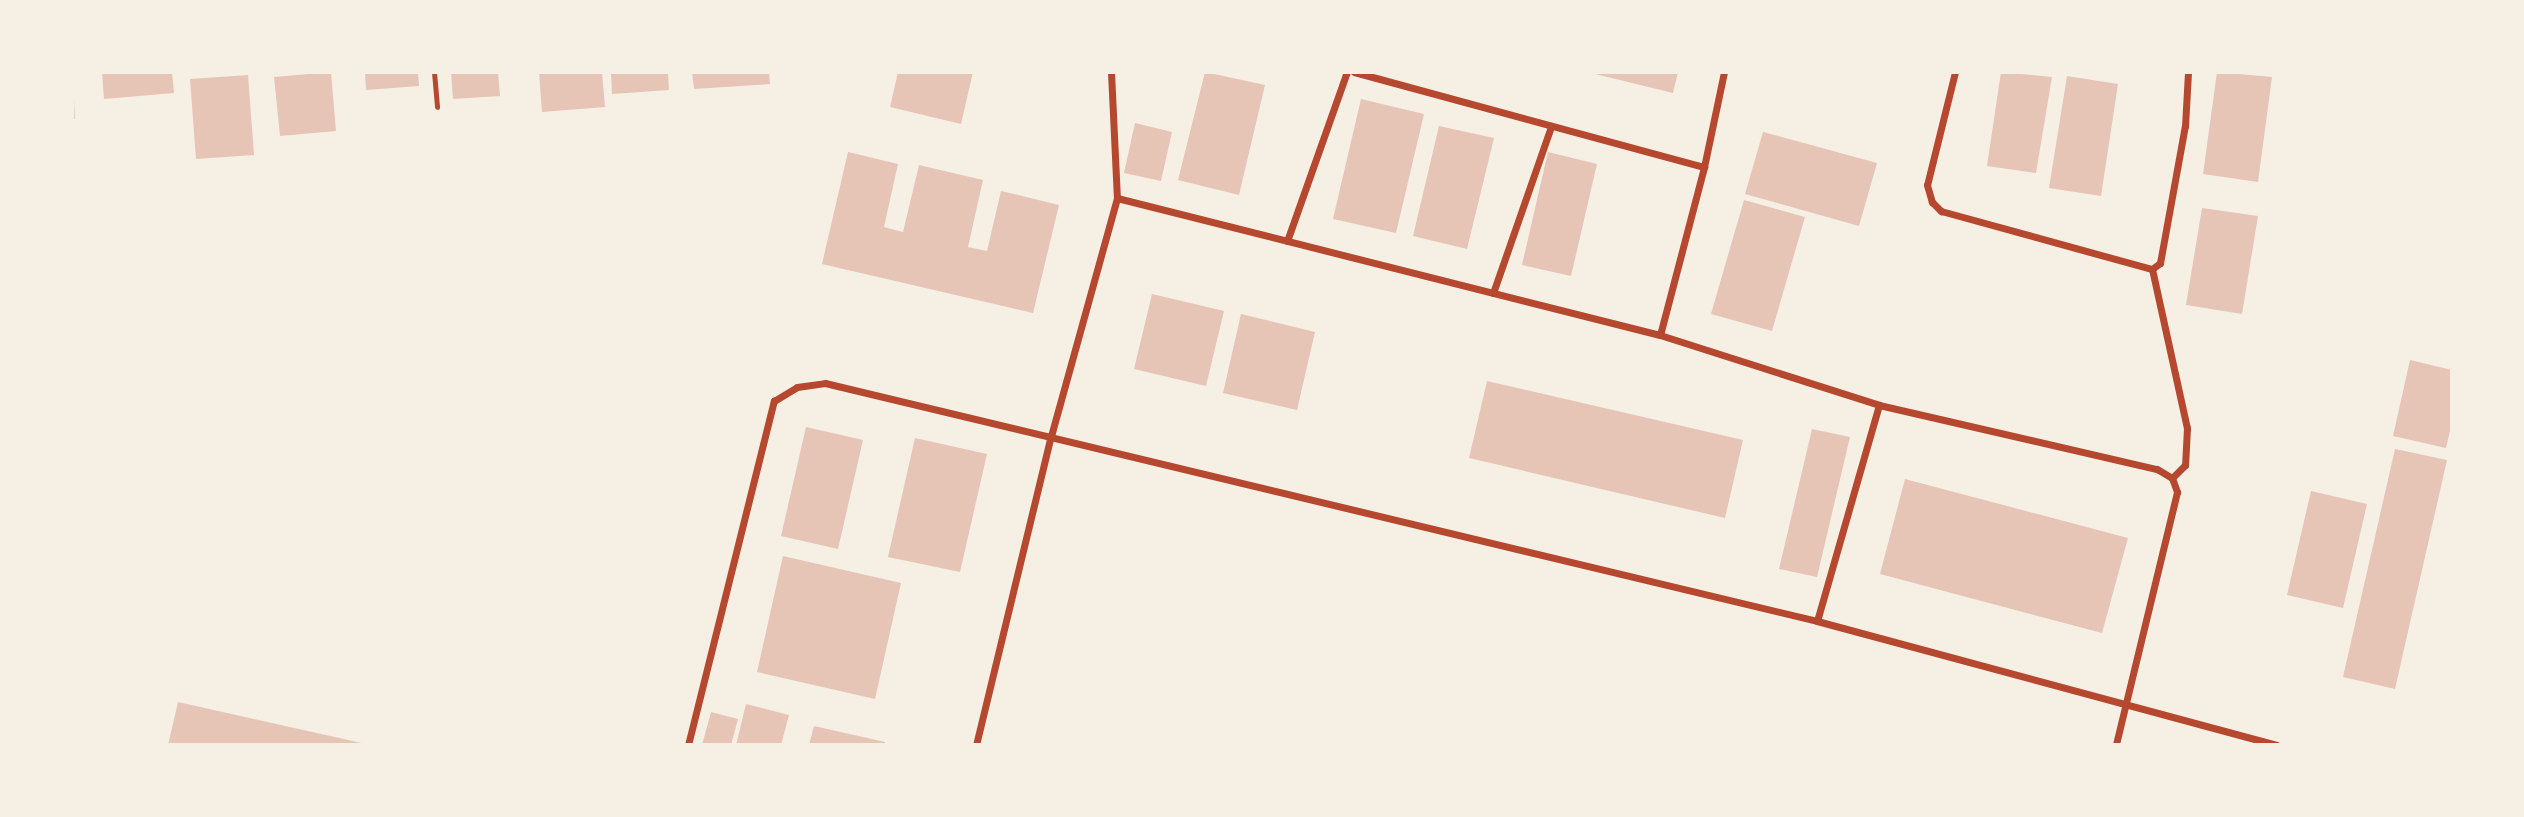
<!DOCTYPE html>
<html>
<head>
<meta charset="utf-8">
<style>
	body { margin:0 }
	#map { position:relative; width:2524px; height:817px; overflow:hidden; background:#f6efe4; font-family:Rubik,sans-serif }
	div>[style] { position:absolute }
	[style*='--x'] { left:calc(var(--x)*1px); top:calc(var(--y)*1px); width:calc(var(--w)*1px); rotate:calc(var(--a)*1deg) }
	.building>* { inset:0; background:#e6c5b7 }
	.service>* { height:5px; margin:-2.5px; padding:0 2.5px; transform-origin:2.5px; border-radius:2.5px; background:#b5482f }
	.minor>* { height:7px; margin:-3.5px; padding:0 3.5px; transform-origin:3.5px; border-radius:3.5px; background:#b5482f }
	span { translate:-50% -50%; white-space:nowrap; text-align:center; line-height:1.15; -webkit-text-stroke:6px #f6efe4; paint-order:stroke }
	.frame { position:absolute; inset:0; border:74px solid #f6efe4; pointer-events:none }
</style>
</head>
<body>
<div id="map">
	<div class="building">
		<i style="clip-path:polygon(102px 72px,172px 72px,174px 93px,104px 99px)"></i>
		<i style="clip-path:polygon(331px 72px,336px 131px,280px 136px,274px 77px)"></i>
		<i style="clip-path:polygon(365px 72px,418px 72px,419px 86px,366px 90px)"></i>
		<i style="clip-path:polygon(451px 72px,498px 72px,500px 96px,453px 99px)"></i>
		<i style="clip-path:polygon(539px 72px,602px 72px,605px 107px,542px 112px)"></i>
		<i style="clip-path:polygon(611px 72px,668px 72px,669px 90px,612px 94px)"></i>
		<i style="clip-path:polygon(692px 72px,769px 72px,770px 84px,694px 89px)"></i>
		<i style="clip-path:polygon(898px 72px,973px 72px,961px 124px,890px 107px)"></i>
		<i style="clip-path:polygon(1205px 72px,1265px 85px,1239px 195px,1178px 180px)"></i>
		<i style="clip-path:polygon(1587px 72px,1678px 72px,1673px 93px)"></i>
		<i style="clip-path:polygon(2001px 72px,2052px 77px,2036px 173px,1987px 166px)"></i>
		<i style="clip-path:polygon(2217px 72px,2272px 77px,2258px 182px,2203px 174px)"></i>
		<i style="clip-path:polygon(248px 75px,254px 155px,196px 159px,190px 79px)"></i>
		<i style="clip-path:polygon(2067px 76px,2118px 84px,2101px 196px,2049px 188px)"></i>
		<i style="clip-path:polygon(1361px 99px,1424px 114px,1396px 233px,1333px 219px)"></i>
		<i style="clip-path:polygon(72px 100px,74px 100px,75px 119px,72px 119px)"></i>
		<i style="clip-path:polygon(1135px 123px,1172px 132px,1161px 181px,1124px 173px)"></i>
		<i style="clip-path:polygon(1439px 126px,1494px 138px,1467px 249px,1413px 236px)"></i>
		<i style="clip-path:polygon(1763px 132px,1877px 163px,1859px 226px,1745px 194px)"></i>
		<i style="clip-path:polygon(848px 152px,898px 164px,884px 227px,903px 232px,919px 165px,983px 180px,968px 247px,987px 251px,1001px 191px,1059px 205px,1033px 313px,822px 264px)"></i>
		<i style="clip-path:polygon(1548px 152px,1597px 164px,1571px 276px,1522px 265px)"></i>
		<i style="clip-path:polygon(1744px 200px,1805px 217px,1772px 331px,1711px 314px)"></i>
		<i style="clip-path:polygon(2202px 208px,2258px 216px,2242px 314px,2186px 305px)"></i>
		<i style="clip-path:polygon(1152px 294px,1224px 311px,1206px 386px,1134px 369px)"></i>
		<i style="clip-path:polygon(1241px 314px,1315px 332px,1297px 410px,1223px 393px)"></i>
		<i style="clip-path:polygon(2410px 360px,2452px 370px,2452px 422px,2446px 448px,2393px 436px)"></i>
		<i style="clip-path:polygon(1487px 381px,1743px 440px,1725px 518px,1469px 458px)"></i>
		<i style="clip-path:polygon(806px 427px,863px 440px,838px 549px,781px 536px)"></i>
		<i style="clip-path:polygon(1812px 429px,1850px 437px,1817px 577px,1779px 569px)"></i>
		<i style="clip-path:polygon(915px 438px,987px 454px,960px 572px,888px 557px)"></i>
		<i style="clip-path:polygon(2395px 449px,2447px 460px,2395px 689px,2343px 677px)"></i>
		<i style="clip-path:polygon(1905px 479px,2128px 538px,2102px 633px,1880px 574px)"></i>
		<i style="clip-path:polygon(2311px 491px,2367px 504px,2343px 608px,2287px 595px)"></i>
		<i style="clip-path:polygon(783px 556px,901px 583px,875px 699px,757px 672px)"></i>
		<i style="clip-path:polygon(178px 702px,366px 744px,366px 745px,168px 745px)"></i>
		<i style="clip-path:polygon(746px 704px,789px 715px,781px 745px,736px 745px)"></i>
		<i style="clip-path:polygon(711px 712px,738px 719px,731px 745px,702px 745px)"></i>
		<i style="clip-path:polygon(814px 726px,885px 742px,885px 745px,809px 745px)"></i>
	</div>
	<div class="service">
		<i style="--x:434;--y:72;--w:35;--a:85"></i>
	</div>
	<div class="minor">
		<i style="--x:1111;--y:72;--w:126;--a:87.3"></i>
		<i style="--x:1354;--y:72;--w:363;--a:15.2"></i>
		<i style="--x:1955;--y:72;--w:116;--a:103.9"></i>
		<i style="--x:1927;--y:185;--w:18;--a:74"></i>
		<i style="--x:1932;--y:202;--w:13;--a:45"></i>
		<i style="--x:1941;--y:211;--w:219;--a:15.4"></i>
		<i style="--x:2152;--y:269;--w:10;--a:-37"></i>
		<i style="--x:2160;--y:263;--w:139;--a:-79.7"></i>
		<i style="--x:2185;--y:126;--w:54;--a:-86.8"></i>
		<i style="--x:1287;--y:241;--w:179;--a:-70.5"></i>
		<i style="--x:2152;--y:269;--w:163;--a:77.6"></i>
		<i style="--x:2187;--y:428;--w:37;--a:93"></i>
		<i style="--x:2185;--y:465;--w:18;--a:135"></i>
		<i style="--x:1493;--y:293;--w:177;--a:-70.8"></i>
		<i style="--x:1660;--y:335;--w:174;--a:-75.3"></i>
		<i style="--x:1704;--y:167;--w:97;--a:-78.1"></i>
		<i style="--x:1817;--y:621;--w:225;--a:-74"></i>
		<i style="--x:688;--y:745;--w:355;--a:-76"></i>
		<i style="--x:774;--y:401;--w:27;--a:-31"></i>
		<i style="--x:797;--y:387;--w:28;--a:-8"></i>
		<i style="--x:825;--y:383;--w:1020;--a:13.49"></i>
		<i style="--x:1817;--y:621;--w:476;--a:15.1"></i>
		<i style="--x:976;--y:745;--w:318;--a:-76.4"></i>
		<i style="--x:1051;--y:436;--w:247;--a:-74.5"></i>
		<i style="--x:1117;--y:198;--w:560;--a:14.16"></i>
		<i style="--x:1660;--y:335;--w:230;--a:17.7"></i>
		<i style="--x:1879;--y:405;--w:285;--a:13"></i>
		<i style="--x:2157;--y:469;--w:17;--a:31"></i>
		<i style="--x:2172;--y:478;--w:15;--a:70"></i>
		<i style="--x:2177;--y:492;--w:260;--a:103.6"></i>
	</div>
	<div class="frame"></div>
</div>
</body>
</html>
